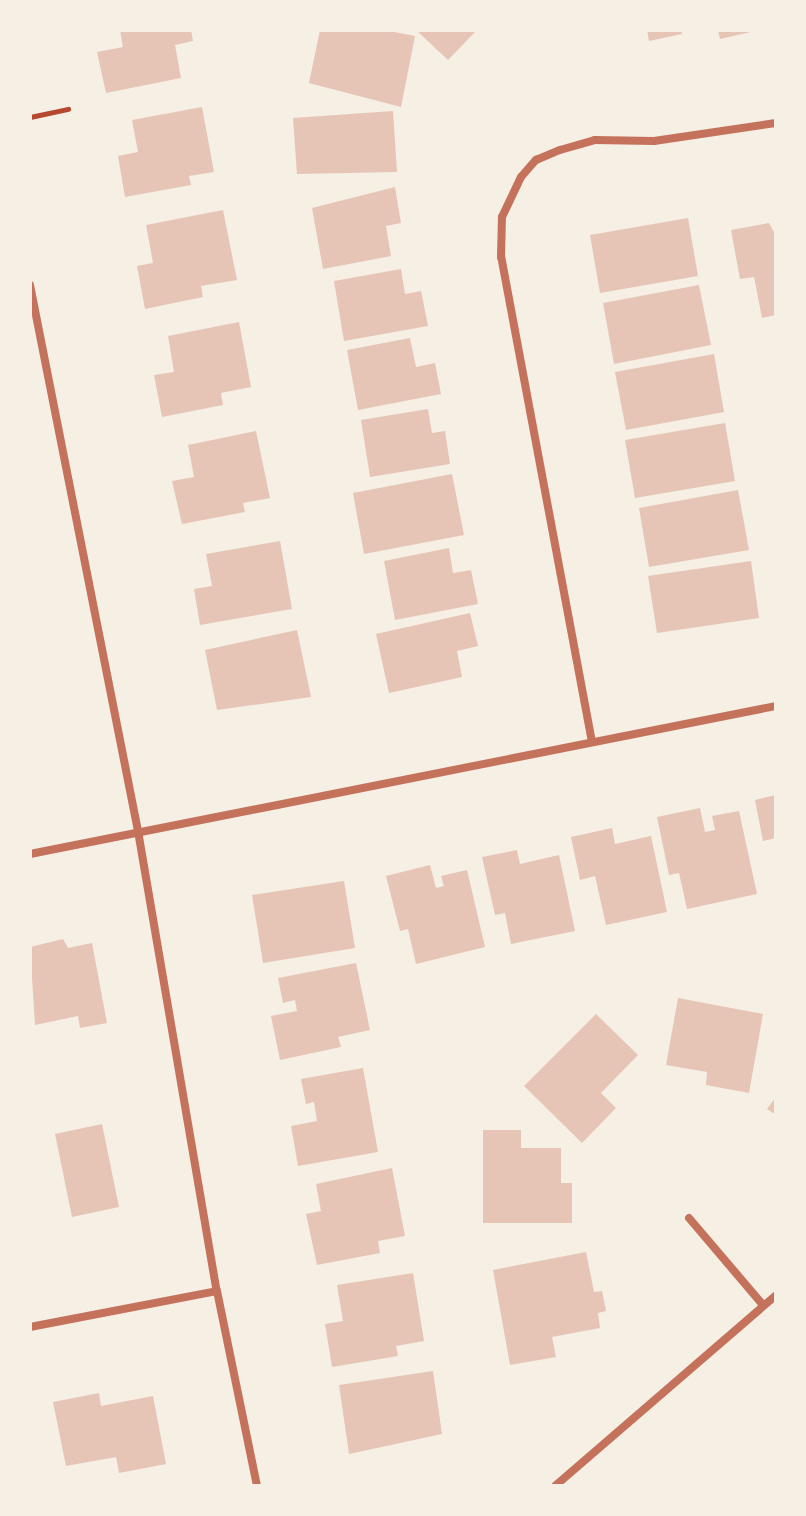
<!DOCTYPE html>
<html>
<head>
<meta charset="utf-8">
<style>
	body { margin:0 }
	#map { position:relative; width:806px; height:1516px; overflow:hidden; background:#f6efe4; font-family:"Titillium Web",sans-serif }
	div>[style] { position:absolute }
	[style*='--x'] { left:calc(var(--x)*1px); top:calc(var(--y)*1px); width:calc(var(--w)*1px); rotate:calc(var(--a)*1deg) }
	.building>* { inset:0; background:#e6c5b7 }
	.path>* { height:5px; margin:-2.5px; padding:0 2.5px; transform-origin:2.5px; border-radius:2.5px; background:#b5482f }
	.minor>* { height:8px; margin:-4px; padding:0 4px; transform-origin:4px; border-radius:4px; background:#c5725c }
	span { translate:-50% -50%; white-space:nowrap; text-align:center; line-height:1.15; -webkit-text-stroke:6px #f6efe4; paint-order:stroke }
	.frame { position:absolute; inset:0; border:32px solid #f6efe4; pointer-events:none }
</style>
</head>
<body>
<div id="map">
	<div class="building">
		<i style="clip-path:polygon(120px 30px,191px 30px,193px 41px,175px 45px,181px 78px,106px 93px,97px 52px,123px 47px)"></i>
		<i style="clip-path:polygon(320px 30px,384px 30px,415px 36px,401px 107px,309px 83px)"></i>
		<i style="clip-path:polygon(416px 30px,477px 30px,448px 60px)"></i>
		<i style="clip-path:polygon(647px 30px,681px 30px,682px 34px,649px 41px)"></i>
		<i style="clip-path:polygon(718px 30px,755px 30px,755px 31px,720px 39px)"></i>
		<i style="clip-path:polygon(202px 107px,214px 172px,189px 176px,191px 185px,125px 197px,118px 156px,138px 152px,132px 120px)"></i>
		<i style="clip-path:polygon(393px 111px,397px 172px,297px 174px,293px 118px)"></i>
		<i style="clip-path:polygon(395px 187px,401px 223px,386px 226px,391px 256px,323px 269px,312px 208px)"></i>
		<i style="clip-path:polygon(223px 210px,237px 280px,201px 286px,203px 297px,145px 309px,137px 266px,153px 263px,146px 225px)"></i>
		<i style="clip-path:polygon(688px 218px,698px 276px,600px 293px,590px 235px)"></i>
		<i style="clip-path:polygon(769px 223px,776px 236px,776px 315px,762px 318px,754px 277px,740px 279px,731px 230px)"></i>
		<i style="clip-path:polygon(401px 269px,405px 294px,421px 291px,428px 326px,344px 341px,334px 281px)"></i>
		<i style="clip-path:polygon(699px 285px,711px 345px,614px 364px,603px 303px)"></i>
		<i style="clip-path:polygon(239px 322px,251px 387px,221px 393px,223px 405px,162px 417px,154px 375px,174px 372px,168px 336px)"></i>
		<i style="clip-path:polygon(410px 338px,416px 367px,435px 363px,441px 394px,358px 410px,347px 350px)"></i>
		<i style="clip-path:polygon(714px 354px,724px 412px,626px 430px,615px 372px)"></i>
		<i style="clip-path:polygon(428px 409px,432px 433px,445px 431px,450px 464px,370px 477px,361px 420px)"></i>
		<i style="clip-path:polygon(725px 423px,735px 481px,635px 498px,625px 440px)"></i>
		<i style="clip-path:polygon(256px 431px,270px 498px,243px 503px,245px 512px,182px 524px,172px 481px,194px 477px,188px 445px)"></i>
		<i style="clip-path:polygon(452px 474px,464px 535px,364px 554px,353px 493px)"></i>
		<i style="clip-path:polygon(738px 490px,749px 550px,649px 567px,639px 508px)"></i>
		<i style="clip-path:polygon(280px 541px,292px 609px,200px 625px,194px 589px,212px 586px,206px 554px)"></i>
		<i style="clip-path:polygon(449px 548px,453px 573px,471px 570px,478px 604px,395px 620px,384px 561px)"></i>
		<i style="clip-path:polygon(751px 561px,759px 618px,657px 633px,648px 576px)"></i>
		<i style="clip-path:polygon(470px 613px,478px 646px,457px 651px,462px 677px,389px 693px,376px 634px)"></i>
		<i style="clip-path:polygon(297px 630px,311px 697px,217px 710px,205px 650px)"></i>
		<i style="clip-path:polygon(776px 795px,776px 838px,763px 841px,755px 800px)"></i>
		<i style="clip-path:polygon(700px 808px,705px 832px,715px 830px,712px 816px,739px 811px,757px 894px,687px 909px,679px 873px,669px 875px,657px 817px)"></i>
		<i style="clip-path:polygon(612px 828px,615px 844px,651px 836px,667px 912px,606px 925px,595px 876px,580px 880px,571px 837px)"></i>
		<i style="clip-path:polygon(517px 850px,520px 864px,559px 855px,575px 931px,511px 944px,505px 913px,495px 915px,482px 857px)"></i>
		<i style="clip-path:polygon(430px 865px,436px 888px,444px 886px,441px 876px,467px 870px,485px 947px,416px 964px,408px 929px,400px 931px,386px 876px)"></i>
		<i style="clip-path:polygon(344px 881px,355px 948px,263px 963px,252px 895px)"></i>
		<i style="clip-path:polygon(63px 939px,68px 948px,92px 943px,107px 1023px,80px 1028px,78px 1016px,35px 1025px,30px 947px)"></i>
		<i style="clip-path:polygon(356px 963px,370px 1030px,338px 1037px,341px 1047px,280px 1060px,271px 1016px,297px 1011px,295px 1000px,283px 1003px,278px 978px)"></i>
		<i style="clip-path:polygon(678px 998px,763px 1014px,749px 1093px,706px 1085px,707px 1072px,666px 1065px)"></i>
		<i style="clip-path:polygon(596px 1014px,638px 1055px,601px 1093px,616px 1108px,582px 1143px,524px 1086px)"></i>
		<i style="clip-path:polygon(363px 1068px,378px 1152px,298px 1166px,291px 1126px,317px 1121px,314px 1102px,306px 1104px,301px 1079px)"></i>
		<i style="clip-path:polygon(776px 1097px,776px 1115px,767px 1109px)"></i>
		<i style="clip-path:polygon(102px 1124px,119px 1207px,72px 1217px,55px 1134px)"></i>
		<i style="clip-path:polygon(483px 1130px,521px 1130px,521px 1148px,561px 1148px,561px 1183px,572px 1183px,572px 1223px,483px 1223px)"></i>
		<i style="clip-path:polygon(392px 1168px,405px 1236px,378px 1241px,380px 1253px,317px 1265px,306px 1214px,321px 1211px,316px 1184px)"></i>
		<i style="clip-path:polygon(586px 1252px,594px 1292px,602px 1291px,606px 1311px,598px 1313px,600px 1328px,552px 1337px,556px 1357px,510px 1365px,493px 1270px)"></i>
		<i style="clip-path:polygon(413px 1273px,424px 1341px,396px 1346px,398px 1356px,332px 1367px,325px 1324px,343px 1321px,337px 1285px)"></i>
		<i style="clip-path:polygon(433px 1371px,442px 1434px,349px 1454px,339px 1385px)"></i>
		<i style="clip-path:polygon(99px 1393px,101px 1406px,153px 1396px,166px 1464px,119px 1473px,116px 1457px,66px 1466px,53px 1402px)"></i>
	</div>
	<div class="path">
		<i style="--x:30;--y:117;--w:39;--a:-12"></i>
	</div>
	<div class="minor">
		<i style="--x:30;--y:285;--w:557;--a:78.81"></i>
		<i style="--x:138;--y:831;--w:467;--a:80.3"></i>
		<i style="--x:217;--y:1291;--w:199;--a:78.4"></i>
		<i style="--x:592;--y:742;--w:493;--a:-100.6"></i>
		<i style="--x:501;--y:257;--w:40;--a:-88.6"></i>
		<i style="--x:502;--y:217;--w:44;--a:-64.6"></i>
		<i style="--x:521;--y:177;--w:23;--a:-49"></i>
		<i style="--x:536;--y:160;--w:26;--a:-23"></i>
		<i style="--x:560;--y:150;--w:36;--a:-16"></i>
		<i style="--x:595;--y:140;--w:59;--a:1"></i>
		<i style="--x:654;--y:141;--w:123;--a:-8.4"></i>
		<i style="--x:30;--y:854;--w:761;--a:-11.22"></i>
		<i style="--x:689;--y:1218;--w:114;--a:49.6"></i>
		<i style="--x:30;--y:1327;--w:190;--a:-10.9"></i>
		<i style="--x:555;--y:1486;--w:292;--a:-40.8"></i>
	</div>
	<div class="frame"></div>
</div>
</body>
</html>
